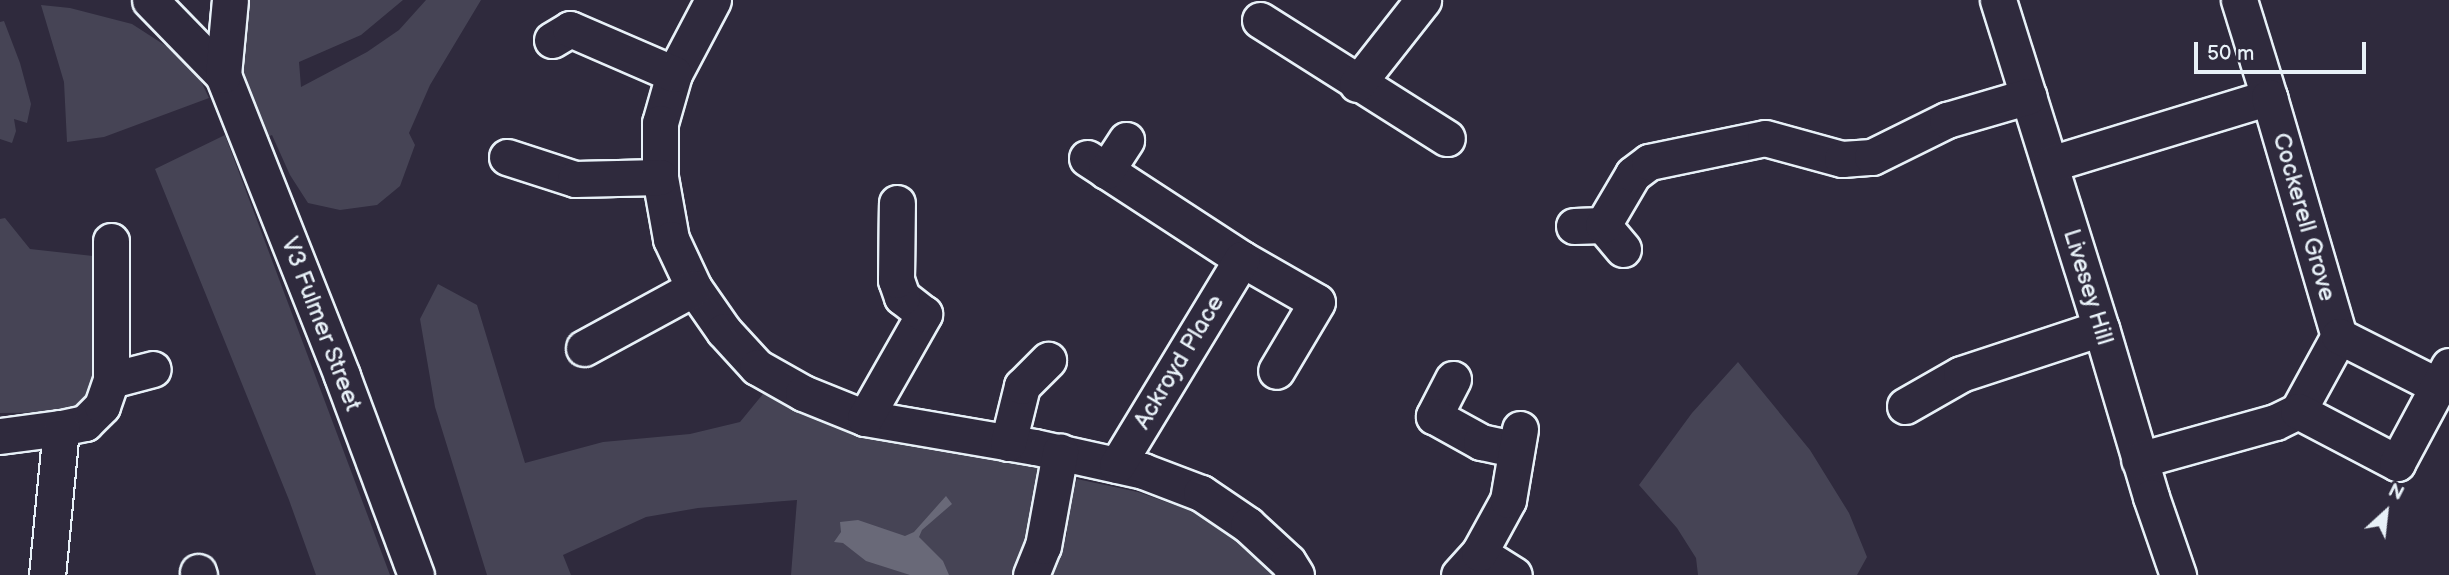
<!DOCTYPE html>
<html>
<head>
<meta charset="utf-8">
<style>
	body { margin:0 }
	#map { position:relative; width:2449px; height:575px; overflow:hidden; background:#2f2a3d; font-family:"Balsamiq Sans",sans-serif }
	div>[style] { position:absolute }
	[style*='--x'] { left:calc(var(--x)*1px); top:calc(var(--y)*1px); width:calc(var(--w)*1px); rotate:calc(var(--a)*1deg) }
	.green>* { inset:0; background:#464455 }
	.water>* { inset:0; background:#696978 }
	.roads { filter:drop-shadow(2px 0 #e8f1f8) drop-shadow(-2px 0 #e8f1f8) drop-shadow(0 2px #e8f1f8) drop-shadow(0 -2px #e8f1f8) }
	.minor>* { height:35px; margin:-17.5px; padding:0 17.5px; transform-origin:17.5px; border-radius:17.5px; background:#2f2a3d }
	span { translate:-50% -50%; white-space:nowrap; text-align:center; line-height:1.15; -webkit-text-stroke:6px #2f2a3d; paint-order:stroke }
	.street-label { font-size:24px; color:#e8f1f8 }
	.north { position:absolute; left:2351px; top:477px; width:70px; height:70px; -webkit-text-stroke:5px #2f2a3d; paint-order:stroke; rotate:27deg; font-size:19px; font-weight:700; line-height:28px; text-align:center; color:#e8f1f8 }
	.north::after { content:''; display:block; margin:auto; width:24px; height:32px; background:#e8f1f8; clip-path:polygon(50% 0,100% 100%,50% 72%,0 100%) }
	.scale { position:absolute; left:2194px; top:42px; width:172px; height:32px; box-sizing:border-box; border:4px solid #e8f1f8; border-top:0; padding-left:9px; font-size:21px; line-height:24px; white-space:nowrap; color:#e8f1f8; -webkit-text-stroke:5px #2f2a3d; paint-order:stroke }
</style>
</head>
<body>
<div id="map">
	<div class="green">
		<i style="clip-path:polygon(247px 0,403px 0,361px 35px,299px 62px,301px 87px,367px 52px,399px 30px,426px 0,481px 0,430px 85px,409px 133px,415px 145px,400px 186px,377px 205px,340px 210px,308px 203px,290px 175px,272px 135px,265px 138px,239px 68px)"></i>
		<i style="clip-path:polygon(41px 5px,70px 8px,132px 24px,177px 53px,200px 79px,209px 98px,104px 137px,67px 142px,64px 82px)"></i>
		<i style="clip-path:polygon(4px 21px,20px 63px,31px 104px,27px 123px,14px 119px,16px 131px,12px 143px,0 139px,0 22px)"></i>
		<i style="clip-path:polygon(225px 135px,390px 575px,316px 575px,289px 500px,155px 169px)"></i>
		<i style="clip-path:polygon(5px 218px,30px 249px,93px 256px,92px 388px,76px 412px,0 413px,0 219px)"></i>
		<i style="clip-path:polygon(438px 284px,477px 305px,525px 463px,603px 442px,690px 434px,740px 422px,767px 389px,1045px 462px,1019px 575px,791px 575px,797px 500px,698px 508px,646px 517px,563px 555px,571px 575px,487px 575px,435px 407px,420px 319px)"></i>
		<i style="clip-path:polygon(1738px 362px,1810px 450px,1849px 513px,1867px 557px,1857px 575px,1698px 575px,1696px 558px,1677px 528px,1639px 485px,1692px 413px)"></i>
		<i style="clip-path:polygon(1077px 479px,1138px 492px,1209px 517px,1254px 552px,1275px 575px,1053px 575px,1067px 534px,1065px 513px)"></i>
	</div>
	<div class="water">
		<i style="clip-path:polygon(946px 496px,952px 504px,922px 530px,919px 537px,943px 561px,949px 575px,910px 575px,866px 561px,843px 543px,834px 542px,841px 532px,840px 522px,858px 520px,905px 536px,914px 532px)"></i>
	</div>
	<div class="roads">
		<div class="minor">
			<i style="--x:150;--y:0;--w:105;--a:45.8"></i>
			<i style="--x:223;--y:75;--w:324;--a:68.4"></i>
			<i style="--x:342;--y:376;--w:212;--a:69.6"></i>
			<i style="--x:713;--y:0;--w:84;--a:117.8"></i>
			<i style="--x:674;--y:74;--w:51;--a:105.9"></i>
			<i style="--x:660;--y:123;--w:54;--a:90"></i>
			<i style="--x:660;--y:177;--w:63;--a:79.9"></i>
			<i style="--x:671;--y:239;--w:54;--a:64.9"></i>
			<i style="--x:694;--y:288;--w:52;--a:55.1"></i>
			<i style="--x:724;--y:331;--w:49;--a:47.5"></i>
			<i style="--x:757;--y:367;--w:53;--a:29.5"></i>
			<i style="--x:803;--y:393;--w:67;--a:22"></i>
			<i style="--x:865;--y:418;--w:172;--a:9.7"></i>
			<i style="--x:1035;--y:447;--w:111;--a:12.5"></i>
			<i style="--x:1143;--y:471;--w:62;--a:20.8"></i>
			<i style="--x:1201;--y:493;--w:57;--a:34.2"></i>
			<i style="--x:1248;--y:525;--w:54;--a:42.8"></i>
			<i style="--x:1288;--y:562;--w:15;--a:58"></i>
			<i style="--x:1998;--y:0;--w:344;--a:72.6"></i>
			<i style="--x:2101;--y:328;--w:176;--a:73.5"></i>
			<i style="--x:2151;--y:497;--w:83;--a:70.9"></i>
			<i style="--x:2239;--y:0;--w:102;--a:72.8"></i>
			<i style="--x:1260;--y:20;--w:221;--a:32.3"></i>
			<i style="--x:552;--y:40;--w:21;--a:-31"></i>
			<i style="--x:570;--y:29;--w:113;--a:23.4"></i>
			<i style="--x:223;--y:75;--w:75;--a:-84.7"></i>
			<i style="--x:1357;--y:84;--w:107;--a:-51.8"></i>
			<i style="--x:507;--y:157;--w:71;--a:17.9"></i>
			<i style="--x:575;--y:179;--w:85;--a:-1.3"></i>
			<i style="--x:1087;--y:158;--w:185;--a:33.1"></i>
			<i style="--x:1242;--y:259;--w:86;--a:29.8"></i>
			<i style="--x:1317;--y:302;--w:80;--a:120.7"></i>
			<i style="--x:2050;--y:164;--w:229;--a:-17"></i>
			<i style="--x:2269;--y:97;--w:249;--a:73.7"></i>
			<i style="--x:2339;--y:336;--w:85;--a:118.7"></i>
			<i style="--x:2298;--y:411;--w:25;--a:154"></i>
			<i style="--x:2275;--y:422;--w:141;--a:164.4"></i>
			<i style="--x:1106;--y:171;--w:37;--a:-57"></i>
			<i style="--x:1574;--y:226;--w:29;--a:-2"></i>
			<i style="--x:1623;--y:249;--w:31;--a:-130"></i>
			<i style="--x:1603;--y:225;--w:59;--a:-59.5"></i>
			<i style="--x:1633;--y:174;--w:20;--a:-37"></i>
			<i style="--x:1649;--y:162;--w:118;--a:-11.7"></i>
			<i style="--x:1765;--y:138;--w:80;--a:15.3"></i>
			<i style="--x:1842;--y:159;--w:30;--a:-4"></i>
			<i style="--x:1872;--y:157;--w:84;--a:-26.3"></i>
			<i style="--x:1947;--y:120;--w:85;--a:-16.3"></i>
			<i style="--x:2339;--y:336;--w:111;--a:26.8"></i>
			<i style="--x:584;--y:348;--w:125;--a:-28.6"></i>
			<i style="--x:1453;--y:379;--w:42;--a:117.2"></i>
			<i style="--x:1434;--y:416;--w:54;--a:29"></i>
			<i style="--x:1481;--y:442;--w:35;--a:12"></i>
			<i style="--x:111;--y:380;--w:43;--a:-14.7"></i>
			<i style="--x:1905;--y:406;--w:64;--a:-29.7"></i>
			<i style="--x:1961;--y:374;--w:147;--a:-18.2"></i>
			<i style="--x:2298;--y:411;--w:112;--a:27.7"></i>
			<i style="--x:2397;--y:463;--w:110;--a:-61.8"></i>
			<i style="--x:865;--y:418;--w:120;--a:-60.4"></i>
			<i style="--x:924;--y:314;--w:28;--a:-142"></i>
			<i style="--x:902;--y:297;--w:18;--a:-109"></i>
			<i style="--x:896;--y:280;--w:77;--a:-89.3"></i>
			<i style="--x:61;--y:428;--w:25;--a:-12"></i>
			<i style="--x:85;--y:423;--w:24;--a:-45"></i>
			<i style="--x:102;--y:406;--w:28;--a:-71"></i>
			<i style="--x:111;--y:380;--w:139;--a:-90"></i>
			<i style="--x:0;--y:436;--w:62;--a:-7.5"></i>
			<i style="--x:61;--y:428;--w:148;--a:95.4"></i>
			<i style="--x:1008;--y:443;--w:59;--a:-76.2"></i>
			<i style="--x:1022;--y:386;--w:37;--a:-45"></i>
			<i style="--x:1117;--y:465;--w:241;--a:-58.8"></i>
			<i style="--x:1479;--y:553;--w:41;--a:32.2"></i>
			<i style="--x:198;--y:572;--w:3;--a:72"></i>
			<i style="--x:1031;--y:575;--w:31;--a:-68"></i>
			<i style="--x:1043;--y:546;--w:96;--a:-79.7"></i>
			<i style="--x:1459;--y:575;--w:30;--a:-48"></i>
			<i style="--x:1479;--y:553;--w:60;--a:-61.3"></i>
			<i style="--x:1508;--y:500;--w:72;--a:-80.4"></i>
		</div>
	</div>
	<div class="street-label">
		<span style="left:2304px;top:217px;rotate:74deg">Cockerell Grove</span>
		<span style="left:2088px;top:287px;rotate:73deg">Livesey Hill</span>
		<span style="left:321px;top:324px;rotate:69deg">V3 Fulmer Street</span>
		<span style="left:1179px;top:362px;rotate:-59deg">Ackroyd Place</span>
	</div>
	<div class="north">N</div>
	<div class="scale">50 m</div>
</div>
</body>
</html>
